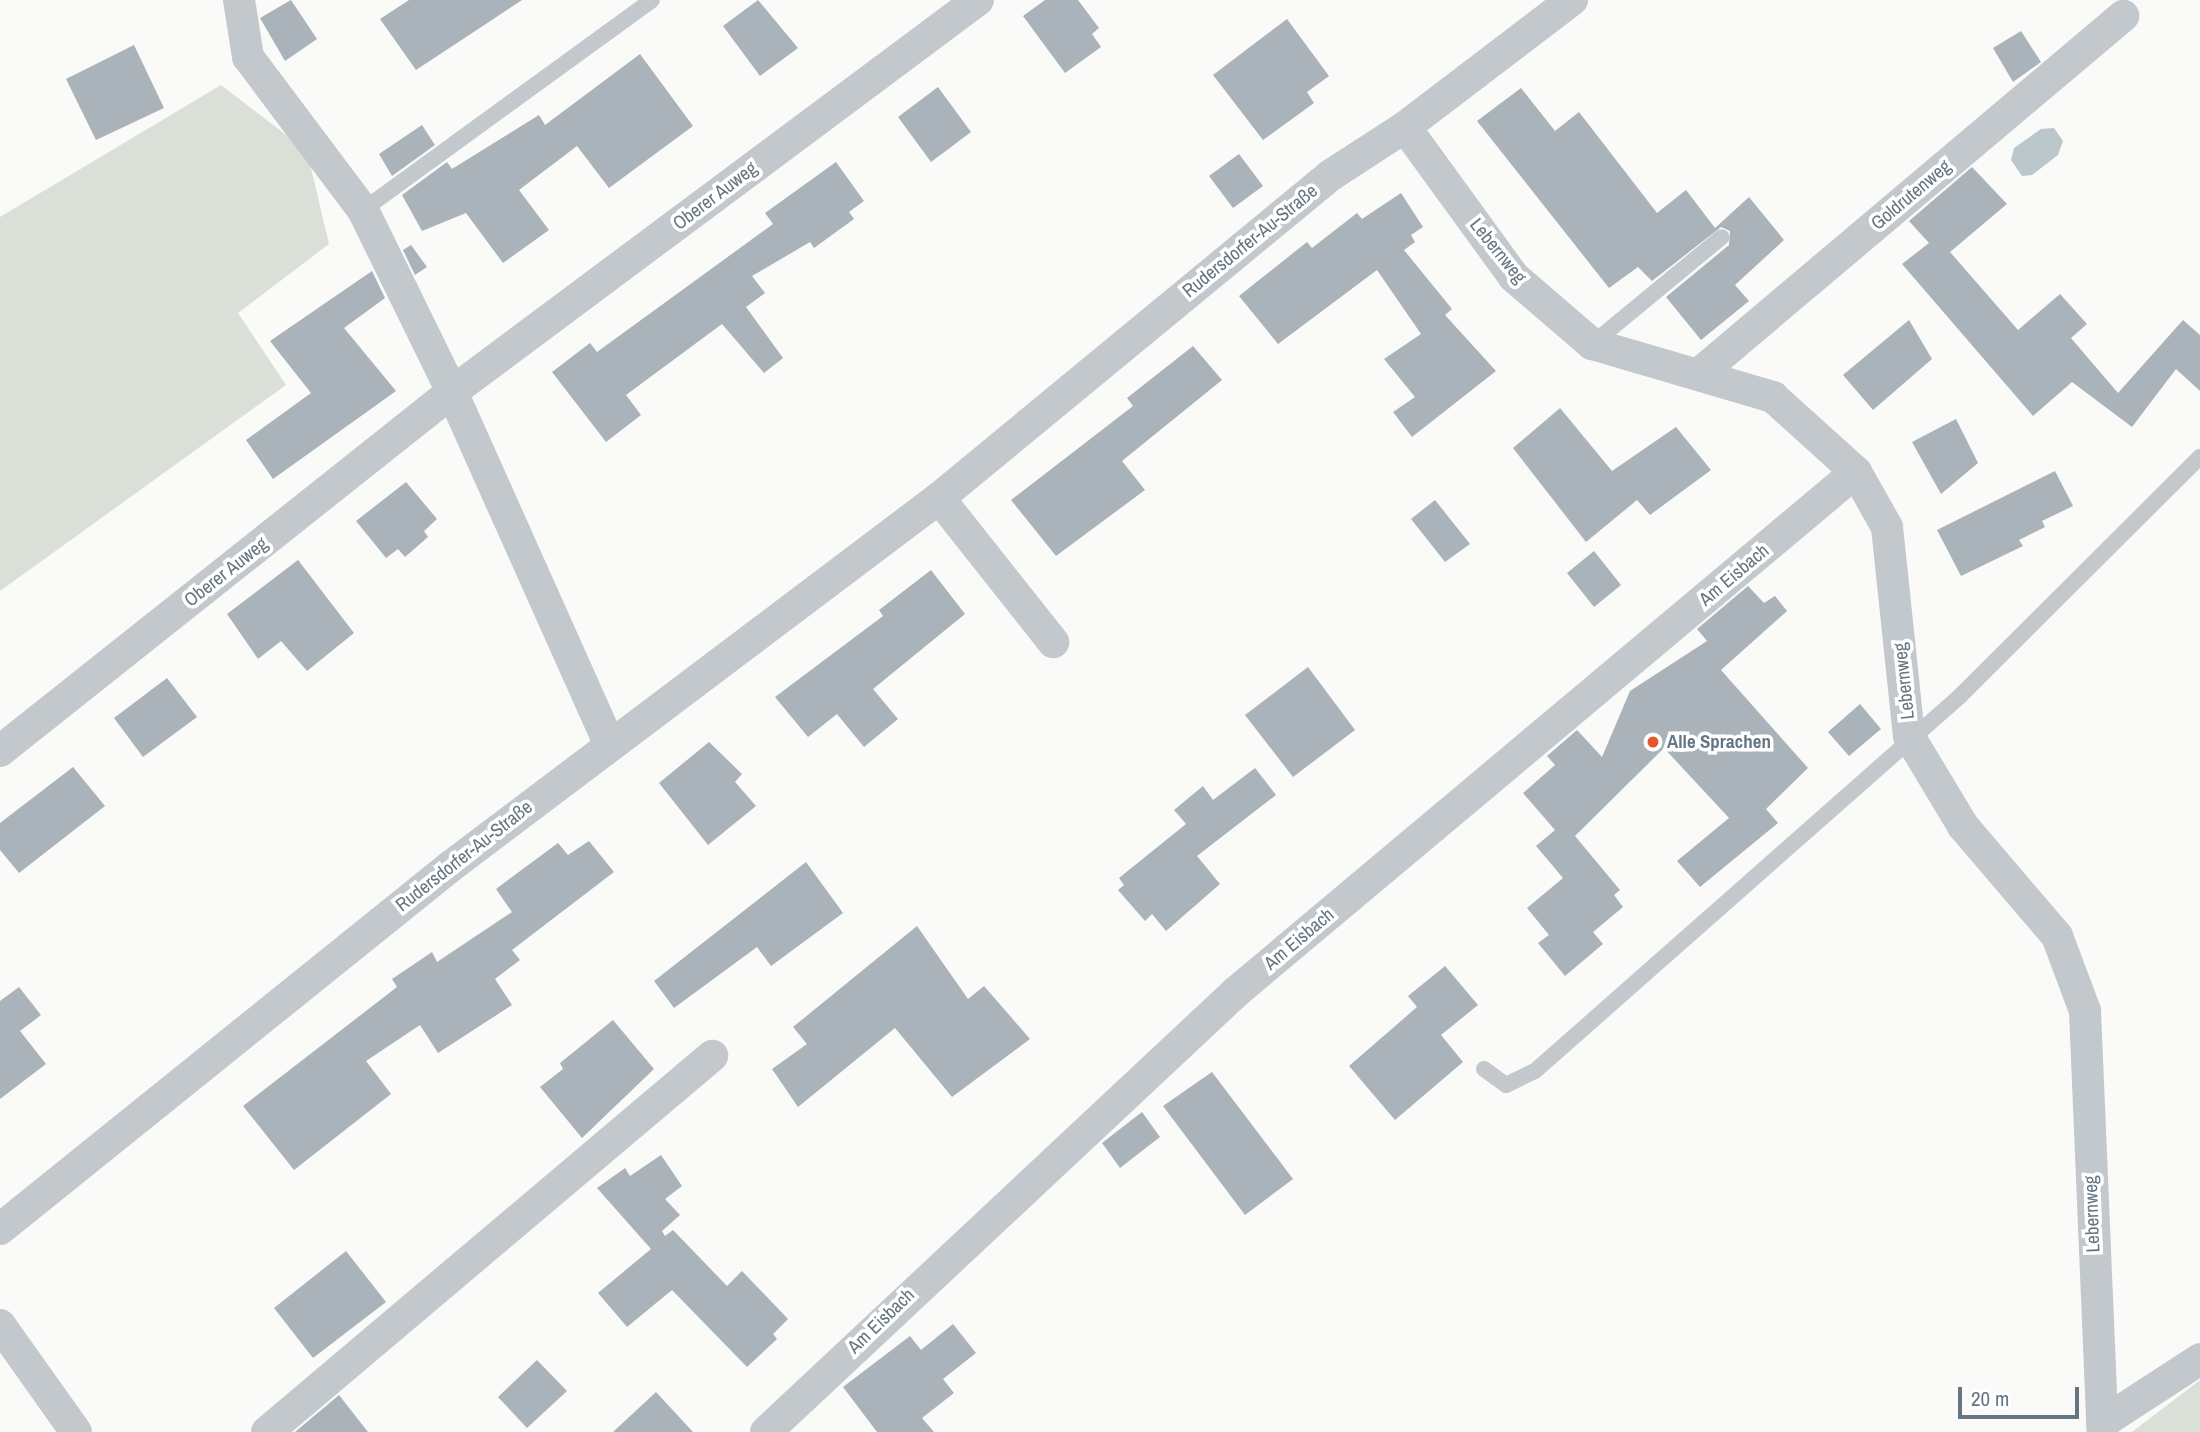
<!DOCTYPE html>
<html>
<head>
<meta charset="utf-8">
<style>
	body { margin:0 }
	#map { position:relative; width:2200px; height:1432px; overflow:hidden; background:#fafaf8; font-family:"Archivo Narrow",sans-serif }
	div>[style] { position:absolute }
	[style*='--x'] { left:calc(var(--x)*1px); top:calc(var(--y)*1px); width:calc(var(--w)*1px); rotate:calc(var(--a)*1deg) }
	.green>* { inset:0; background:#dadfd7 }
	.water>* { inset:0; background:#bbc7cb }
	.building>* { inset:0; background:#aab3b9 }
	.lane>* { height:16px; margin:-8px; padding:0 8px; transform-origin:8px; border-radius:8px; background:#c3c8cc }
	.street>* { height:32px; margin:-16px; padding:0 16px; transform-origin:16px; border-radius:16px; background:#c3c8cc }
	.dots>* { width:19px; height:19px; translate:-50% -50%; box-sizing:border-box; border:4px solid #fff; border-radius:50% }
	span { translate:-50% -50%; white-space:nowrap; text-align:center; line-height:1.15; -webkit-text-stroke:7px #fff; paint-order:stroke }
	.street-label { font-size:19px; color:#657683 }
	.poi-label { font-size:19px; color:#657683; font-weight:700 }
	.left { translate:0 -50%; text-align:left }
	.scale { position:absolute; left:1958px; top:1387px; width:121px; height:32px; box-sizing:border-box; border:4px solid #657683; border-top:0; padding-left:9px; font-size:21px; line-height:24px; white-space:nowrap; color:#657683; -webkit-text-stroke:5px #fff; paint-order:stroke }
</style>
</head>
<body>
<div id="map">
	<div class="green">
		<i style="clip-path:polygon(221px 85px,307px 151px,329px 244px,238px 313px,286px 385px,0 591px,0 217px)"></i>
		<i style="clip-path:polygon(2200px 1380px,2200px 1432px,2132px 1432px)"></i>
	</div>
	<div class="water">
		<i style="clip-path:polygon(2054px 128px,2063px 141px,2058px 155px,2032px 175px,2022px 176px,2011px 160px,2014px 148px,2041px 129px)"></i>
	</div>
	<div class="building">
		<i style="clip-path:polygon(291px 0,317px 39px,285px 61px,260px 18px)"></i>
		<i style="clip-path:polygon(409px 0,522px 0,416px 70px,380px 19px)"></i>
		<i style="clip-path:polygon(758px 0,798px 48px,760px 76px,723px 26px)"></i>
		<i style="clip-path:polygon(1045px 0,1078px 0,1099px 28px,1092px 34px,1101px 47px,1065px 73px,1023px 16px)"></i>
		<i style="clip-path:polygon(1287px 19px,1329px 76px,1307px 92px,1314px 103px,1263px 140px,1213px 75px)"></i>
		<i style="clip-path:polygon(2021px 31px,2041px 62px,2013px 82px,1993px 48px)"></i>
		<i style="clip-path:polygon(134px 45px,164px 108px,96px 140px,66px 79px)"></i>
		<i style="clip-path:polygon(640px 54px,693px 126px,609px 188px,577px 146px,519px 190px,549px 230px,503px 263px,466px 213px,422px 231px,402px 195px,447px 162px,452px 169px,539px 115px,545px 125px)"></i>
		<i style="clip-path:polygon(938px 87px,971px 132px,931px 162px,898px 117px)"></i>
		<i style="clip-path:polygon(1521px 88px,1555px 131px,1579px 112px,1657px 213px,1686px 190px,1715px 228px,1749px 197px,1784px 240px,1735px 285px,1749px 301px,1701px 340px,1666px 297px,1729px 245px,1730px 231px,1721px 227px,1652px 281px,1638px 267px,1609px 288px,1477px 121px)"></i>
		<i style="clip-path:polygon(422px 125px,435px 145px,392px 176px,379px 154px)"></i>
		<i style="clip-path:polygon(1239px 154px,1263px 186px,1233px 208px,1209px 176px)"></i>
		<i style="clip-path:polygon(836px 162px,864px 201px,849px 212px,854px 219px,814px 248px,810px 242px,752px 276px,765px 293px,746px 307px,783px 358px,764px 373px,722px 324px,626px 395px,641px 415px,606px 442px,552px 372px,590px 343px,597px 352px,773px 224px,765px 213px)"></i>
		<i style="clip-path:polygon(1972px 167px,2007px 204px,1950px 252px,2018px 330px,2060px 294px,2087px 324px,2071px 338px,2118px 393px,2183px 320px,2200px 335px,2200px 391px,2176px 369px,2132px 427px,2072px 382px,2033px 416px,1902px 264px,1929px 243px,1909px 221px)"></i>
		<i style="clip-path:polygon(1401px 193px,1423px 227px,1411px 235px,1415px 242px,1404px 250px,1452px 309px,1445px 315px,1496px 371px,1412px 437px,1393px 412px,1415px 397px,1384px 359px,1421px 334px,1377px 270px,1278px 344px,1239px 296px,1307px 242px,1312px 248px,1357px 213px,1362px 219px)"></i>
		<i style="clip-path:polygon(411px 245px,427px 267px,415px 275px,403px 250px)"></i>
		<i style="clip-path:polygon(372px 271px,385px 298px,344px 328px,396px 391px,273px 479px,246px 440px,311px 393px,270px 341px)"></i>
		<i style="clip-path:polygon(1909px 320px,1932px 359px,1873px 410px,1843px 375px)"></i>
		<i style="clip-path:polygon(1193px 346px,1222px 380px,1122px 461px,1145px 490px,1056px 556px,1011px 500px,1133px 406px,1127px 398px)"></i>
		<i style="clip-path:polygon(1560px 408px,1612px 471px,1676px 427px,1711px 470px,1650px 515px,1637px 500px,1586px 542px,1513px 448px)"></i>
		<i style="clip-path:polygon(1956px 419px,1978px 463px,1941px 494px,1912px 442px)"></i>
		<i style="clip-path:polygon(2055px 471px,2073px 506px,2042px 521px,2045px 527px,2019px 540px,2023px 546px,1961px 576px,1937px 530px)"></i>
		<i style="clip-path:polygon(406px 482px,437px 519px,424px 531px,428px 537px,405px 557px,398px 549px,386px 558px,356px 521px)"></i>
		<i style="clip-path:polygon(1435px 500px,1470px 544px,1445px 562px,1411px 519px)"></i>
		<i style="clip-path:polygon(1594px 551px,1621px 585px,1594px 607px,1567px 573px)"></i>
		<i style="clip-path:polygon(298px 560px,354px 633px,307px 671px,281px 641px,258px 659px,227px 614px)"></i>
		<i style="clip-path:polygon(931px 570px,965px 614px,873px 689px,898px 719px,864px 747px,837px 714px,808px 737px,775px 697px,883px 616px,879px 610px)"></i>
		<i style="clip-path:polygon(1748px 586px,1764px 603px,1775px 596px,1787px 611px,1721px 670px,1808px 768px,1766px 809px,1778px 823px,1700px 887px,1677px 861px,1729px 818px,1664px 748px,1575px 836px,1620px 890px,1614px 895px,1623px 907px,1593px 932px,1603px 944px,1565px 976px,1538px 943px,1549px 935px,1527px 908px,1563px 878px,1536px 846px,1555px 830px,1523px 793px,1555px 765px,1547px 756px,1577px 730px,1602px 757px,1630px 691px,1707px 641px,1697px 629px)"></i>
		<i style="clip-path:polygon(1308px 667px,1355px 730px,1293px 777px,1245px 715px)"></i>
		<i style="clip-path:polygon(167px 678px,197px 717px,143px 757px,114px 718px)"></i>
		<i style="clip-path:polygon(1860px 704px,1881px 729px,1849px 756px,1828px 732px)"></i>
		<i style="clip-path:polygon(709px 742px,742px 774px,735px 782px,756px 806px,708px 845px,659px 783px)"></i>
		<i style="clip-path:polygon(73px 767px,105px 806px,19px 873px,0 850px,0 823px)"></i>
		<i style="clip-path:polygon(1255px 768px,1276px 795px,1197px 856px,1220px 884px,1166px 931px,1152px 914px,1145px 921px,1118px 890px,1124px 885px,1119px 878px,1186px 824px,1174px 810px,1203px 786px,1213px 800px)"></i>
		<i style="clip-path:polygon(589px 841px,614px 872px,512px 950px,520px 960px,495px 979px,512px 1005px,438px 1053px,420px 1025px,366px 1061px,391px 1094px,294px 1170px,243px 1106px,397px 987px,392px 979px,432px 952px,437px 962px,512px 912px,496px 889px,558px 843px,568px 855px)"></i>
		<i style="clip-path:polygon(806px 862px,843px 913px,771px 966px,757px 947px,674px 1008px,654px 981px)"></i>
		<i style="clip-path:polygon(917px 926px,968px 999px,984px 986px,1030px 1039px,952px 1097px,895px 1028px,798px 1107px,772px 1069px,807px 1044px,793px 1027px)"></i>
		<i style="clip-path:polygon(1445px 966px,1478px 1005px,1441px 1035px,1463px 1062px,1395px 1120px,1349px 1066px,1417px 1007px,1408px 996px)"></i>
		<i style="clip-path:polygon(19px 987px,41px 1015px,20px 1031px,46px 1064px,0 1099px,0 1001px)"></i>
		<i style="clip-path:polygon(613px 1020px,654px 1069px,582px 1138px,540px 1087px,563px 1069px,560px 1063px)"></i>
		<i style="clip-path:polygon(1212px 1072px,1293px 1179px,1245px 1215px,1163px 1106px)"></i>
		<i style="clip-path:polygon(1142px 1112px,1160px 1137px,1120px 1168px,1102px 1143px)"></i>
		<i style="clip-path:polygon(661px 1155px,682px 1186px,665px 1199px,680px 1215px,662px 1231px,665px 1236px,673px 1230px,727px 1286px,742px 1271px,788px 1319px,773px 1334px,777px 1339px,747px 1367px,672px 1290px,627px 1327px,598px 1293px,651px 1249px,597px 1188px,625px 1168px,630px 1176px)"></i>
		<i style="clip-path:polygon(346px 1251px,386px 1302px,313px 1358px,274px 1308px)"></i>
		<i style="clip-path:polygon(953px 1324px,976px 1353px,943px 1379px,954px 1393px,922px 1418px,934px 1432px,877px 1432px,843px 1387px,910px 1336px,921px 1350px)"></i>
		<i style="clip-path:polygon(537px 1360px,567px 1391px,527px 1428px,498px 1397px)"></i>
		<i style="clip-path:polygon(656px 1392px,693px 1432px,613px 1432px)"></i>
		<i style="clip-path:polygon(339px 1395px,368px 1432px,295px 1432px)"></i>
	</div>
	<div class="lane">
		<i style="--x:363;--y:210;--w:357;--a:-36"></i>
		<i style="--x:1592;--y:344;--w:168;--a:-39.5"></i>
		<i style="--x:1484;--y:1069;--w:27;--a:36"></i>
		<i style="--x:1506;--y:1085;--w:32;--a:-26"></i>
		<i style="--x:1535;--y:1071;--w:567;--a:-41.42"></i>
		<i style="--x:1960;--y:696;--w:339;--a:-44.9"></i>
	</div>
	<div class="street">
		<i style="--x:239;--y:0;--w:58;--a:81"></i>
		<i style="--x:248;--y:57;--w:191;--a:53.1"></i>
		<i style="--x:363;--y:210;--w:203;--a:63.9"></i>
		<i style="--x:452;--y:392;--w:385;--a:65.9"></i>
		<i style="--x:1405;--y:127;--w:185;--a:54"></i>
		<i style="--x:1514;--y:277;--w:103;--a:40.7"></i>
		<i style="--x:1592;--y:344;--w:189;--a:16.3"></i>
		<i style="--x:1773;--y:397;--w:112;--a:42.1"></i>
		<i style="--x:1856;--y:472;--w:63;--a:60.6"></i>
		<i style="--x:1887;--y:527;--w:210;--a:84"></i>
		<i style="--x:1909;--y:736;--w:105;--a:59"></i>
		<i style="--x:1963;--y:826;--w:145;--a:49.5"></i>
		<i style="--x:2057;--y:936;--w:80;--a:69.5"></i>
		<i style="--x:2085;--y:1011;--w:421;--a:87.6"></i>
		<i style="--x:1700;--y:373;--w:554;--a:-40.16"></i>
		<i style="--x:939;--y:498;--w:184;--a:51.6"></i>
		<i style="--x:0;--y:751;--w:577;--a:-38.46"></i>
		<i style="--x:452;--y:392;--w:656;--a:-36.7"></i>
		<i style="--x:0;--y:1229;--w:579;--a:-38.83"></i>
		<i style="--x:451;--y:866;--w:611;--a:-37.02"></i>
		<i style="--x:939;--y:498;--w:508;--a:-39.49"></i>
		<i style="--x:1331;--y:175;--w:88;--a:-33"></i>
		<i style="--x:1405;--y:127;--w:210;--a:-37.3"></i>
		<i style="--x:0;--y:1325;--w:131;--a:54.6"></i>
		<i style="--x:2102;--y:1423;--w:117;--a:-33.1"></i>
		<i style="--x:267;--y:1432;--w:583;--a:-40.2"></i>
		<i style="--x:766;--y:1432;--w:644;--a:-43.11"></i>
		<i style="--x:1236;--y:992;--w:809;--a:-39.99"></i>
	</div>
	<div class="dots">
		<i style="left:1653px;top:742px;background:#e4572e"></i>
	</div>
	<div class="street-label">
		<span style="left:1911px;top:195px;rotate:-40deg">Goldrutenweg</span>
		<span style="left:715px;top:196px;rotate:-37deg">Oberer Auweg</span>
		<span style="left:1250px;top:241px;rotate:-39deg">Rudersdorfer-Au-Straße</span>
		<span style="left:1498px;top:251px;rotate:51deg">Lebernweg</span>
		<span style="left:226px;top:572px;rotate:-38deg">Oberer Auweg</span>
		<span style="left:1734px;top:575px;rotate:-40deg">Am Eisbach</span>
		<span style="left:1904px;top:681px;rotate:-96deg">Lebernweg</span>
		<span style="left:464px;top:856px;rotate:-38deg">Rudersdorfer-Au-Straße</span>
		<span style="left:1299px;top:939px;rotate:-40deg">Am Eisbach</span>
		<span style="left:2092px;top:1214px;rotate:-92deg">Lebernweg</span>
		<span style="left:881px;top:1321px;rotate:-44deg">Am Eisbach</span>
	</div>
	<div class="poi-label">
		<span class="left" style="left:1667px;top:742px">Alle Sprachen</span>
	</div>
	<div class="scale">20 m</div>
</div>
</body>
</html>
